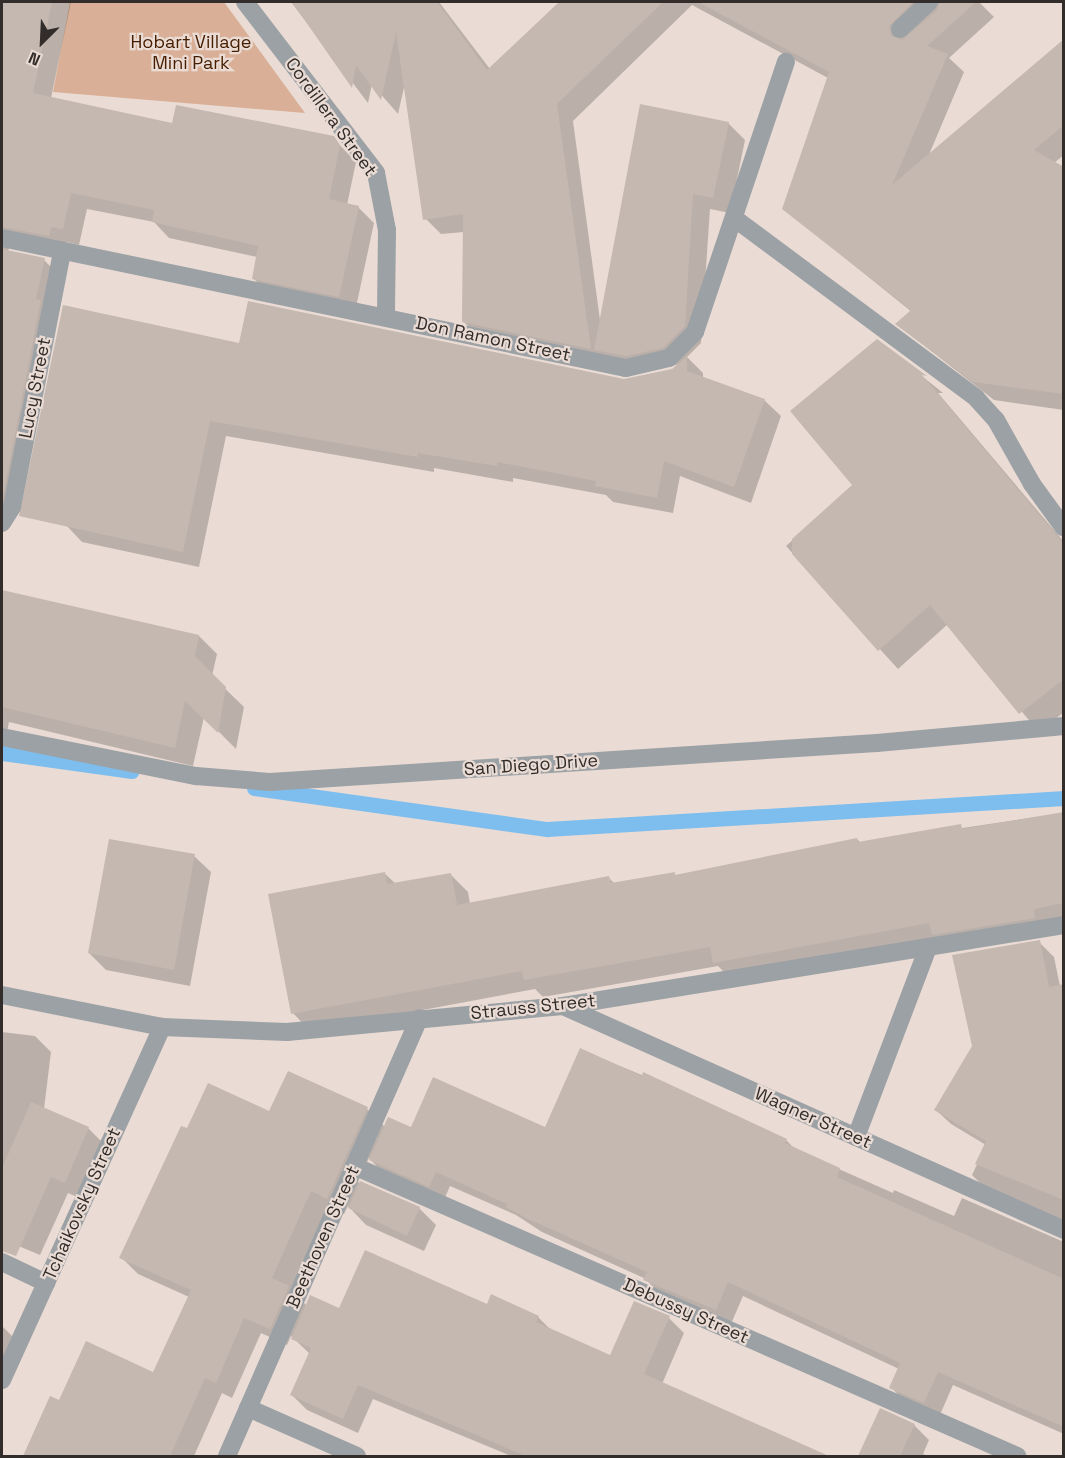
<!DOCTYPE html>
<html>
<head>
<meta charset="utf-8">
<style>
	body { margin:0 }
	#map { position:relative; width:1065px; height:1458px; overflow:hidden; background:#eadcd4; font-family:"Space Grotesk",sans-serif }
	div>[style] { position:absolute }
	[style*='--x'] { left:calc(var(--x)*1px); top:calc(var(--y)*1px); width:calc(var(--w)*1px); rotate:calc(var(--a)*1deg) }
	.green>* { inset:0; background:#d9b097 }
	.shadow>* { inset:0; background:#0003 }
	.stream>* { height:15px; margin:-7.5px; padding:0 7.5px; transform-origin:7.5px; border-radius:7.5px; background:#7ebeee }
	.building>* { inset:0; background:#c5b8b0 }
	.minor>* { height:18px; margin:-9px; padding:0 9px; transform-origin:9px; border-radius:9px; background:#9ca1a5 }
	span { translate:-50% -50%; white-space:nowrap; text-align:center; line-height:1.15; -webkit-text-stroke:4.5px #eadcd4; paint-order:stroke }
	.park-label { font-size:18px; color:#461d00 }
	.street-label { font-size:18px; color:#322d2a }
	.frame { position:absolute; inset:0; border:3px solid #322d2a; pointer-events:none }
	.north { position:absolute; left:12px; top:12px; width:60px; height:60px; -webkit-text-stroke:4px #eadcd4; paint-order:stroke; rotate:204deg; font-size:16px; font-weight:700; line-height:24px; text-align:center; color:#322d2a }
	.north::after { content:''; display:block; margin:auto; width:21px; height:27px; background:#322d2a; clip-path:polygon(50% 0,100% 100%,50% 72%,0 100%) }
</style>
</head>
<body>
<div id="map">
	<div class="green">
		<i style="clip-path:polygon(70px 2px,224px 2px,305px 113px,53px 92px)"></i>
	</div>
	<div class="shadow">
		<i style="clip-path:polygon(2px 2px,71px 2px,51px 98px,173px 125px,333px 138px,356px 162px,347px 205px,358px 207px,374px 223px,355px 312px,270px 294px,253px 278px,257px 257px,169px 238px,154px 222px,87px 209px,79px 245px,67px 242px,65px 252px,10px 246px,8px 251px,44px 260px,60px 276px,19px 511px,2px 507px)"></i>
		<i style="clip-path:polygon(291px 2px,439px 2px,490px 69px,561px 2px,979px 2px,994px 17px,949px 58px,964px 72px,928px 157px,1064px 67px,1064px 155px,1054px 163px,1064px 410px,994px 400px,903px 329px,938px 333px,784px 209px,828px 78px,692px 5px,573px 121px,600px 320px,728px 123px,745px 140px,730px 213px,710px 209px,701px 343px,687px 357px,703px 373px,703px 379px,764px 400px,781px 416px,751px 503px,680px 476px,673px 513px,613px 502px,606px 495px,513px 478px,513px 482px,434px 468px,434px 472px,226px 436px,199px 567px,82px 542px,66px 525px,241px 345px,624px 381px,672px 370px,680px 364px,643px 372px,480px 338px,464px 322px,464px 232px,441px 234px,424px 217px,405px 83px,398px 114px,372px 84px,368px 103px)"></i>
		<i style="clip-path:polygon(877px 340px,943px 393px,938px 393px,1064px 542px,1064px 712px,1039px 732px,948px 624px,898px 669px,786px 546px,854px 485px)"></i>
		<i style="clip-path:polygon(2px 592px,199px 636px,217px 654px,212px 676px,244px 707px,236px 749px,204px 717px,193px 766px,9px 722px,7px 732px,2px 731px)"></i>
		<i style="clip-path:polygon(1064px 813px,1064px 923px,732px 980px,718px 966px,543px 997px,535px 989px,310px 1031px,293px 1013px,384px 873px,396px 884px,450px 874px,468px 892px,470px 904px,609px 878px,615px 884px,674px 874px,677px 876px,857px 839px,861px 843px)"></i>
		<i style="clip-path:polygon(194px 856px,211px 872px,190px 986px,106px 970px,89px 953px)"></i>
		<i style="clip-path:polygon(1039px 942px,1054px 957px,1060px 986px,1064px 985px,1064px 1224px,987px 1190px,972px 1175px,986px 1145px,951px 1124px,936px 1110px)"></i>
		<i style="clip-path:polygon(2px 1032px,35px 1036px,51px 1052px,44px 1109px,88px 1128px,105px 1145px,82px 1199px,68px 1193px,40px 1255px,2px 1239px)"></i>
		<i style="clip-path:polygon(581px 1050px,688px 1094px,786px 1140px,796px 1150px,893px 1193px,894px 1190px,954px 1216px,962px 1198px,1064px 1242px,1064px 1434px,953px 1385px,939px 1417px,905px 1402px,891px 1387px,899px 1369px,743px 1296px,731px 1324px,660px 1295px,646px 1279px,542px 1232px,516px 1215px,450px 1186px,444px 1200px,385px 1175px,369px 1158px,358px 1182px,419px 1208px,436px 1225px,424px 1251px,366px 1225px,348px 1206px,344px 1214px,328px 1207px,291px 1290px,307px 1306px,340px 1310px,487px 1306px,538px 1317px,552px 1331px,611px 1357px,669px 1318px,684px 1333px,662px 1384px,825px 1456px,511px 1456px,373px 1399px,358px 1433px,307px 1410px,292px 1395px,310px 1354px,291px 1336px,287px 1345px,261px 1333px,232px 1398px,222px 1393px,194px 1456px,25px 1456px,51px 1398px,60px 1402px,154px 1374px,189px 1297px,138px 1274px,121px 1257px,188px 1130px,270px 1113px,367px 1109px,385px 1127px,546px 1129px)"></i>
		<i style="clip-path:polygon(2px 1326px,12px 1336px,2px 1360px)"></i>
		<i style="clip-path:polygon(880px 1410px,914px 1425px,929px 1440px,923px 1454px,928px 1456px,860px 1456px)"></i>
	</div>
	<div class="stream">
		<i style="--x:2;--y:753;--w:131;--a:7.9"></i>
		<i style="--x:254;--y:788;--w:296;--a:8"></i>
		<i style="--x:547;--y:829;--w:518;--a:-3.43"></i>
	</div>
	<div class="building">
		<i style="clip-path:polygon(2px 2px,52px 2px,33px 93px,172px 123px,176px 105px,334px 136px,340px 145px,329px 199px,359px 206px,339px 297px,252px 279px,258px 246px,152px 222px,154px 210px,71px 193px,63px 229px,51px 227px,49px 236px,2px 227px)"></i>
		<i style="clip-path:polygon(292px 2px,437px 2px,487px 70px,559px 2px,663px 2px,557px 104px,591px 349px,462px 322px,463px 214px,423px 220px,396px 32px,381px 100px,356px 65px,352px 88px)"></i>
		<i style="clip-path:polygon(698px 2px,913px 2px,889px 26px,891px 36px,902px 40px,937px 10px,940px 2px,976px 2px,927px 46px,948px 54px,892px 185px,1064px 39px,1064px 125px,1034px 150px,1064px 167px,1064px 394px,973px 382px,895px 324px,911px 310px,782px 209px,829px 72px)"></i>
		<i style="clip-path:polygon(640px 104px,729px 122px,713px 198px,693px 194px,685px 326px,663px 348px,626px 356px,594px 350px)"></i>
		<i style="clip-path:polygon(2px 249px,45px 258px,36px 299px,41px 300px,2px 502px)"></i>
		<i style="clip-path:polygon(248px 301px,624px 379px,672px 369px,687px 356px,687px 371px,765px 399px,734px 487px,664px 461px,657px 498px,595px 486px,596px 481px,497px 462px,497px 466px,418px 453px,418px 457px,210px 421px,183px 552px,19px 516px,63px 305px,239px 343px)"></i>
		<i style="clip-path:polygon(877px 339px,927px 376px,922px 375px,1064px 544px,1064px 679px,1019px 714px,930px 605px,878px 651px,792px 554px,792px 539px,852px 485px,790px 411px)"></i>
		<i style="clip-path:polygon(2px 590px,199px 635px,195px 656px,226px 687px,218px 733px,185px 701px,175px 748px,2px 707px)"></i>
		<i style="clip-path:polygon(1064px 812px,1064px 903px,1034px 909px,1035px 918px,932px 935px,929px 923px,713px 963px,710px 947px,524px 980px,522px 971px,291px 1014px,268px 894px,385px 872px,387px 884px,451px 873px,457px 905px,609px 876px,611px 883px,675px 872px,675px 875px,857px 838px,858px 842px,961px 824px,962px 829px)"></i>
		<i style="clip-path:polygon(109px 839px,195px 854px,174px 970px,88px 953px)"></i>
		<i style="clip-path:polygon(1040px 940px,1049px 987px,1064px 984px,1064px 1200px,975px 1164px,986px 1141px,934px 1110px,972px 1046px,952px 955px)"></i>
		<i style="clip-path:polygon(580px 1048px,642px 1076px,643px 1072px,787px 1139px,785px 1143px,840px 1168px,837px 1177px,1064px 1279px,1064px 1427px,938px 1372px,924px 1403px,889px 1388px,900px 1363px,728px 1282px,716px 1310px,643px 1280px,647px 1272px,526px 1218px,506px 1207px,507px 1204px,436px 1172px,429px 1187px,369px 1160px,388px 1117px,411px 1127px,433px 1077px,545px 1127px)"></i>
		<i style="clip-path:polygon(288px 1071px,368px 1107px,327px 1199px,311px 1191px,272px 1278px,289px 1286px,270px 1329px,244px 1318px,216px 1383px,205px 1378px,170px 1456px,23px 1456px,50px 1396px,59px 1400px,86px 1341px,153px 1372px,191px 1290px,119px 1258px,181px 1126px,187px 1128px,208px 1083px,269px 1111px)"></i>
		<i style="clip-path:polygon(31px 1102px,89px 1127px,65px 1183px,51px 1177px,16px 1256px,2px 1251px,2px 1168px)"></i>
		<i style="clip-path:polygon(360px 1181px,420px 1207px,407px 1236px,348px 1208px)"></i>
		<i style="clip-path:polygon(365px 1250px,487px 1304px,491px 1294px,539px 1316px,536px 1322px,610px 1355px,634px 1301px,670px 1316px,644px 1374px,829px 1456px,526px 1456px,358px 1385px,343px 1419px,290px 1395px,311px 1348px,291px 1339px,310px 1295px,339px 1308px)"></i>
		<i style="clip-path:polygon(880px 1408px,915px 1424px,900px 1456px,858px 1456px)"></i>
	</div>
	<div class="minor">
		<i style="--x:245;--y:2;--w:215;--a:52.5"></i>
		<i style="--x:376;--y:173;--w:58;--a:79.1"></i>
		<i style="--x:387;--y:230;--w:87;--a:90.7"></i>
		<i style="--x:900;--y:29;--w:40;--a:-43"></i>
		<i style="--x:734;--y:218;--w:302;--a:36.6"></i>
		<i style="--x:976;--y:398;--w:30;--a:48"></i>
		<i style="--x:996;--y:420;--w:73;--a:60.6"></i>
		<i style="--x:1032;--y:484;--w:54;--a:54"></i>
		<i style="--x:2;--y:238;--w:637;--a:11.77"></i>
		<i style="--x:626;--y:368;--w:44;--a:-13.1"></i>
		<i style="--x:669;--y:358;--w:37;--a:-45"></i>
		<i style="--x:695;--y:332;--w:285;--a:-71.4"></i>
		<i style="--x:2;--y:523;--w:19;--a:-58"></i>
		<i style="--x:12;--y:507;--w:261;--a:-78.9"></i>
		<i style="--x:2;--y:737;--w:198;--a:11.4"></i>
		<i style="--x:196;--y:776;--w:74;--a:4.6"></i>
		<i style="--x:270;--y:782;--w:608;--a:-3.68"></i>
		<i style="--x:877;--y:743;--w:188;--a:-5.2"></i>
		<i style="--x:2;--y:995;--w:163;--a:11.3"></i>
		<i style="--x:162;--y:1027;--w:125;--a:2.3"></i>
		<i style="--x:287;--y:1032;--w:277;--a:-5.4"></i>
		<i style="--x:563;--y:1006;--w:508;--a:-9.18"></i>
		<i style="--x:563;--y:1006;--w:549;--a:24.09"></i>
		<i style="--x:856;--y:1137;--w:203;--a:-69.2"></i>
		<i style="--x:354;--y:1166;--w:724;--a:23.62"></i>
		<i style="--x:2;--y:1262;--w:49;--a:25.5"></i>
		<i style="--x:2;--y:1380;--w:388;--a:-65.6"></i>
		<i style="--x:248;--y:1408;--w:119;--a:23.8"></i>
		<i style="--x:227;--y:1456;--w:478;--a:-66.3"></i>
	</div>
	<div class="park-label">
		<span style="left:191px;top:53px">Hobart Village<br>Mini Park</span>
	</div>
	<div class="street-label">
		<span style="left:331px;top:117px;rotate:54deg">Cordillera Street</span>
		<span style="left:493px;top:339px;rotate:12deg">Don Ramon Street</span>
		<span style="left:35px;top:388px;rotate:-79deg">Lucy Street</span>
		<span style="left:531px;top:765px;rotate:-4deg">San Diego Drive</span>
		<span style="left:533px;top:1007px;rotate:-6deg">Strauss Street</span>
		<span style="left:813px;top:1118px;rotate:24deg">Wagner Street</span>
		<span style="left:82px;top:1204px;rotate:-66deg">Tchaikovsky Street</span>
		<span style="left:323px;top:1237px;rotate:-66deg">Beethoven Street</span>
		<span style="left:686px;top:1311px;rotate:24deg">Debussy Street</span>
	</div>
	<div class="frame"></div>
	<div class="north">N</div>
</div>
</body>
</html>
